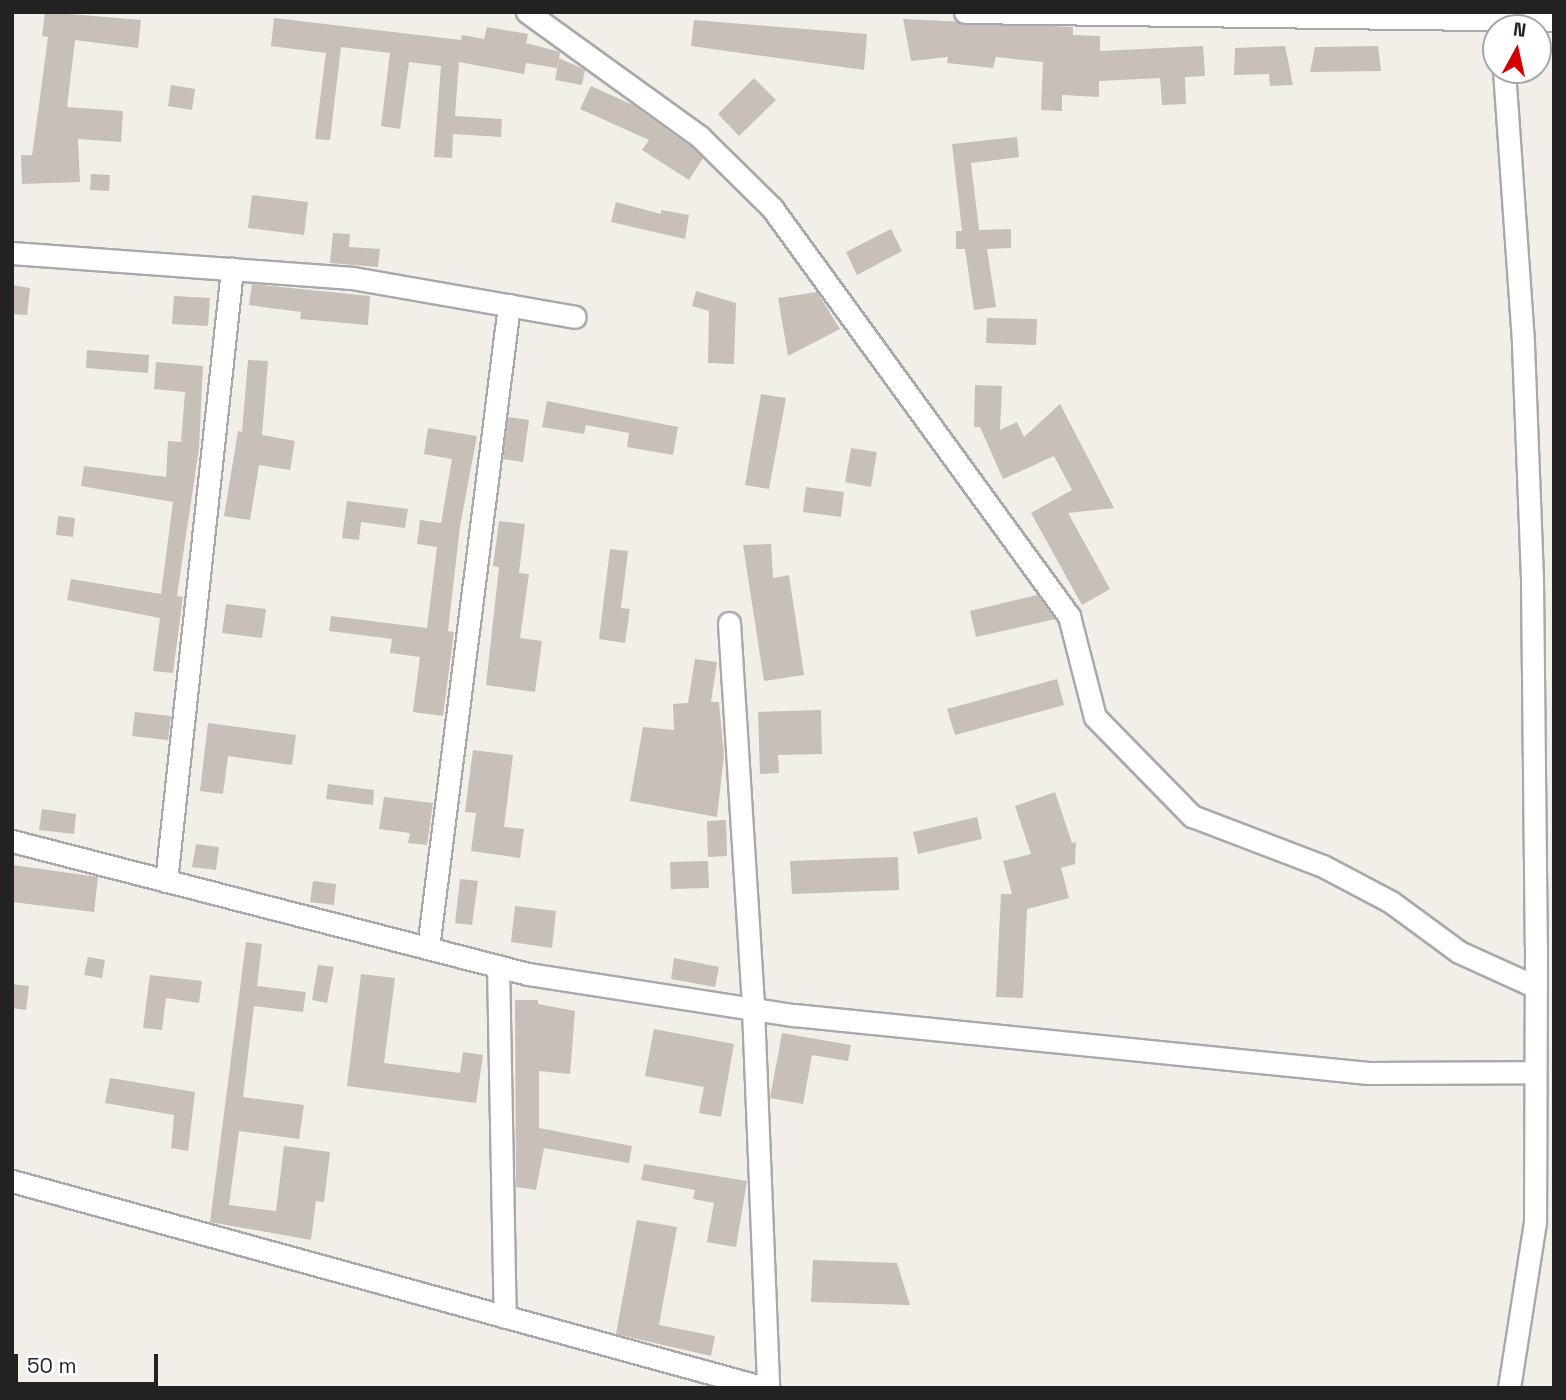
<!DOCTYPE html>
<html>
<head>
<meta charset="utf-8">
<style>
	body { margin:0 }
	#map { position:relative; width:1566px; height:1400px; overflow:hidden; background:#f2efe9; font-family:"Space Grotesk",sans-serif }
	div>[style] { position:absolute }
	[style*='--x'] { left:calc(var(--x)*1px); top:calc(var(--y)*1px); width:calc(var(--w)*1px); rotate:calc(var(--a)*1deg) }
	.building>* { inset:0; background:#c7bfb8 }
	.roads { filter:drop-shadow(2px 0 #a9a9a9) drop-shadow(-2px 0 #a9a9a9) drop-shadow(0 2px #a9a9a9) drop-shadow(0 -2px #a9a9a9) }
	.minor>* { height:21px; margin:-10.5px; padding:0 10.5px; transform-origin:10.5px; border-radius:10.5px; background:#fff }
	span { translate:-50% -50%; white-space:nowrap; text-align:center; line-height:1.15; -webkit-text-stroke:5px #fff; paint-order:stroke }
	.frame { position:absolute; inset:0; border:14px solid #222; pointer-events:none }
	.north { position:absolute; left:1482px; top:14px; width:70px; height:70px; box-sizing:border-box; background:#fff; border:2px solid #a7a7a7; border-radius:50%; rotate:8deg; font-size:19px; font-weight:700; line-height:28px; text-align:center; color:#222 }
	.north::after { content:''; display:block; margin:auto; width:24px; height:32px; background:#d40000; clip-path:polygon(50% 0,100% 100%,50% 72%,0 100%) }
	.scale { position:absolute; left:14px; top:1354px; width:144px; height:32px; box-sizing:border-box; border:4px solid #222; border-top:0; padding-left:9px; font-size:21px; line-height:24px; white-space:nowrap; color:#222; -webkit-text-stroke:5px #fff; paint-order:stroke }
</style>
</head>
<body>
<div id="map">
	<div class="building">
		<i style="clip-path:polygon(45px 12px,141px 20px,138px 48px,75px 40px,67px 107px,123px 111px,121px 142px,78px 139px,80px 182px,22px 184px,21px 155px,32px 155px,39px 105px,48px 37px,42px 36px)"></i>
		<i style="clip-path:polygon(274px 18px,461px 40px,462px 35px,484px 39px,487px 27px,528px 34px,526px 43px,560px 52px,557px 68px,526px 63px,524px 74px,459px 62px,455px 116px,502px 119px,501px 137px,453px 134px,452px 158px,434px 157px,441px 66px,409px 62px,400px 129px,381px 126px,390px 53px,341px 47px,330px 140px,315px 139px,326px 53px,271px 46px)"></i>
		<i style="clip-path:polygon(903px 19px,1073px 27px,1073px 35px,1100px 36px,1100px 51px,1203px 46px,1205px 76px,1185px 77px,1186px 104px,1162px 105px,1160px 78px,1099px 81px,1099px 97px,1062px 95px,1062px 111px,1041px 110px,1043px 62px,996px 57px,993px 68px,947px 63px,948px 57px,911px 61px)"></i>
		<i style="clip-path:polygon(694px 20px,867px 34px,864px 70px,691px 46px)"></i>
		<i style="clip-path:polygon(1285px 46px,1293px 85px,1270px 86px,1269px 74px,1234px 75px,1235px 48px)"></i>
		<i style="clip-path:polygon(1378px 46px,1381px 71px,1310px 72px,1315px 47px)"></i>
		<i style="clip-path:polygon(559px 58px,585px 70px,582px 85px,555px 80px)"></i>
		<i style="clip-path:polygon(754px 78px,776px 100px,739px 136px,718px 114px)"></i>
		<i style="clip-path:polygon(171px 85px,195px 89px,192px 110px,168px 106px)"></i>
		<i style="clip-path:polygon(591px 86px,633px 105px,691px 147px,703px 158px,689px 180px,642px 150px,649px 140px,580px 109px)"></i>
		<i style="clip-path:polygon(1017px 137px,1019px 157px,971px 163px,979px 230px,1011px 229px,1011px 248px,987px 249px,996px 307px,974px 310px,965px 249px,956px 249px,956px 231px,962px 231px,952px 144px)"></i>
		<i style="clip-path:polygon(91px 174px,110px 175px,109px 191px,90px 190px)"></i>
		<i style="clip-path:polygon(252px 195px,308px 202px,304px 235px,248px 228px)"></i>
		<i style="clip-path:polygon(616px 202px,661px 214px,661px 210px,689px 215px,685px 239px,611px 222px)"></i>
		<i style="clip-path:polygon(891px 229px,902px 251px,857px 275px,846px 252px)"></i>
		<i style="clip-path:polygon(333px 233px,350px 234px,349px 247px,380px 249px,378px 267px,330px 263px)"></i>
		<i style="clip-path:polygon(252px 284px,370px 296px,368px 325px,300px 319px,301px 312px,249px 305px)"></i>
		<i style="clip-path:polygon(12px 285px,30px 288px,27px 315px,12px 314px)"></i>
		<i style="clip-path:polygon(696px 291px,736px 303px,734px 364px,708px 363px,709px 311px,692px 306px)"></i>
		<i style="clip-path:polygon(817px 292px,840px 329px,788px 356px,778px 298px)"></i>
		<i style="clip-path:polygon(174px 296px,210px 298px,208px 326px,172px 324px)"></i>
		<i style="clip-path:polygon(987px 318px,1037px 319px,1036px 345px,986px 343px)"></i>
		<i style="clip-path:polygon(87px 350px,149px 355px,148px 373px,86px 368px)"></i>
		<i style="clip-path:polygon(248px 360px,268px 361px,262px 435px,295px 441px,290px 470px,259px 465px,250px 520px,224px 516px,238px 431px,242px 432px)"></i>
		<i style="clip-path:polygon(156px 362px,203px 366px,199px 448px,177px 596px,183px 597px,173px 673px,153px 671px,160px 618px,67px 600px,71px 579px,161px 594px,173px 502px,81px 486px,84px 466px,166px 477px,168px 441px,181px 442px,185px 392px,154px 389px)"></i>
		<i style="clip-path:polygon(975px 385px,1002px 386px,1000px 430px,1017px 422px,1024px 437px,1060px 404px,1114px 508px,1068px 513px,1110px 589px,1082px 605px,1031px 513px,1072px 490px,1054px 456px,1003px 479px,980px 427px,974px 427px)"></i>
		<i style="clip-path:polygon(761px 394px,786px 398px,769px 489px,745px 485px)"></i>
		<i style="clip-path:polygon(547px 401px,678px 427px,673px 455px,627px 447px,629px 433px,586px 425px,584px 434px,542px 427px)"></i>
		<i style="clip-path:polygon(508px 417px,529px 420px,523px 462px,503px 459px)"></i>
		<i style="clip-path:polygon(428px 428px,477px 436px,460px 526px,448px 631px,454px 632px,443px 716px,413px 712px,420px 657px,390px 653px,392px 639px,329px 631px,331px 616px,427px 628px,437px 547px,417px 544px,420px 520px,441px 523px,452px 459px,424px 454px)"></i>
		<i style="clip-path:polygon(851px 448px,877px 452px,871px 487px,845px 482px)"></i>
		<i style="clip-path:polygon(806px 487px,844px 492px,841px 517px,803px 512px)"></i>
		<i style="clip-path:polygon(347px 501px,408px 509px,405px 528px,361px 522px,359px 540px,342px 538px)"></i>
		<i style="clip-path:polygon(58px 516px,75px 518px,73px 537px,56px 535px)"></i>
		<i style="clip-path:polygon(499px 521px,525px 524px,519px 573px,529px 574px,520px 638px,542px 641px,535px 692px,486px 685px,499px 567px,493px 566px)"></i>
		<i style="clip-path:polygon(771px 544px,773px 578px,789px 575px,804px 675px,764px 681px,743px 545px)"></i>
		<i style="clip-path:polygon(610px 549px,628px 551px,621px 608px,630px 609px,625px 643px,599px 639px)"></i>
		<i style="clip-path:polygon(1037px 595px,1055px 619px,976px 637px,970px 611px)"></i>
		<i style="clip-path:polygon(226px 604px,266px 609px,262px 638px,222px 633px)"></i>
		<i style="clip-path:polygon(695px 659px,717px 662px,711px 702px,719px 702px,724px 755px,717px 817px,630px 801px,643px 727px,674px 730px,673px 704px,688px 703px)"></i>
		<i style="clip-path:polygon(1057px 679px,1064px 705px,955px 735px,947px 709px)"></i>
		<i style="clip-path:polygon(821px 710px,822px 754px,778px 755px,779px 773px,760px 774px,758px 712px)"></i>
		<i style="clip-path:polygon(135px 712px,171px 716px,168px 740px,132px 736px)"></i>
		<i style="clip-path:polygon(208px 723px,296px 735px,292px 765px,228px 756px,223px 794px,200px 791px)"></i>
		<i style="clip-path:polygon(473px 750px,513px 755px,504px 827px,524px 829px,520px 858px,471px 851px,476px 813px,465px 812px)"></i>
		<i style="clip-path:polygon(328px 784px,374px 790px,373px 805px,326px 799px)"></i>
		<i style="clip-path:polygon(1055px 792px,1072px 843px,1076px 842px,1075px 864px,1061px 868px,1069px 898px,1027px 909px,1023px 998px,996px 997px,1001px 894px,1012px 894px,1003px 861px,1031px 854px,1015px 806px)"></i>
		<i style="clip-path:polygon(384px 797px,433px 803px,427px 845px,408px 843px,410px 833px,379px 829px)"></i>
		<i style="clip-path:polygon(42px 809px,76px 814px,74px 834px,39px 830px)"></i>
		<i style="clip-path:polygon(977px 817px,982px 839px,918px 854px,913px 832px)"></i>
		<i style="clip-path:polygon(726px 820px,727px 856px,708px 857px,707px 821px)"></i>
		<i style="clip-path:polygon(196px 844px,219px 847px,216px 870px,192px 867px)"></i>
		<i style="clip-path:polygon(898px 857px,899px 890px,792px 894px,790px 861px)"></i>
		<i style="clip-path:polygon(708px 861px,709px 888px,671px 889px,670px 862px)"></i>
		<i style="clip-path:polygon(12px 865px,98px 877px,94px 912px,12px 902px)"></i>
		<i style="clip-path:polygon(460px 879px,478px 881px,472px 925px,455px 923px)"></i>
		<i style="clip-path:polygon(313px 881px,336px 884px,334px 905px,310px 902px)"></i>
		<i style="clip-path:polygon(515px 906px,556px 911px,552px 948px,511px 942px)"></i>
		<i style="clip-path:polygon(246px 942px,262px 944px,257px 986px,306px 992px,303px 1012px,254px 1006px,243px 1097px,304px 1105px,299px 1139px,239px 1131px,229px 1205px,276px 1211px,284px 1146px,330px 1152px,324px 1202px,316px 1201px,311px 1240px,210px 1222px)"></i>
		<i style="clip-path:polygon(88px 957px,105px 960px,102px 978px,84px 975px)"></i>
		<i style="clip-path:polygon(674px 958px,719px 967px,715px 987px,671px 979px)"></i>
		<i style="clip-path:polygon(318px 965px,334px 967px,327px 1003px,312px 1000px)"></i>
		<i style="clip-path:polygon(361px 974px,395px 978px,384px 1063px,460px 1073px,463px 1052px,483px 1055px,476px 1103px,347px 1086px)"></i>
		<i style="clip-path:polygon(150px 975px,202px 981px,199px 1003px,166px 998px,162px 1030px,143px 1028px)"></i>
		<i style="clip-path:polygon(12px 984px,29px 986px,26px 1010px,12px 1008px)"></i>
		<i style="clip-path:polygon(515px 1000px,538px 1000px,538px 1004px,575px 1011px,570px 1074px,539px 1071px,539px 1128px,632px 1146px,629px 1163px,544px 1148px,536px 1190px,516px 1187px)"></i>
		<i style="clip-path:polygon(654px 1029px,734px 1044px,721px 1117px,699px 1113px,704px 1087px,645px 1076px)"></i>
		<i style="clip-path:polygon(782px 1033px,851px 1045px,848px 1061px,812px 1055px,803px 1104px,770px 1098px)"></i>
		<i style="clip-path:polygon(110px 1078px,195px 1092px,188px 1151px,171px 1148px,174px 1115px,105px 1103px)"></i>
		<i style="clip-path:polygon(644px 1164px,747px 1181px,736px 1247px,707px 1242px,714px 1203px,693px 1199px,695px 1190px,641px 1180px)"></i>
		<i style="clip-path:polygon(637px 1220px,677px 1227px,659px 1325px,715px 1336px,711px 1356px,616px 1334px)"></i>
		<i style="clip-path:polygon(813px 1260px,897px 1263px,910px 1305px,811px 1302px)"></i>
	</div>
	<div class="roads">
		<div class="minor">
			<i style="--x:527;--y:12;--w:213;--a:35.8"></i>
			<i style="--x:700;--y:137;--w:101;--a:44.6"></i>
			<i style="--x:772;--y:208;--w:505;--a:53.95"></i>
			<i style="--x:1069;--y:616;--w:104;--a:75.6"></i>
			<i style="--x:1095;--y:717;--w:139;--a:45.6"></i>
			<i style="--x:1192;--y:816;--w:140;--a:20.9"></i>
			<i style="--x:1323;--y:866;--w:77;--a:27.9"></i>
			<i style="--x:1391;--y:902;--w:84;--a:36.3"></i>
			<i style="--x:1459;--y:952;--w:82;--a:24.4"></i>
			<i style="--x:965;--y:12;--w:589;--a:0.78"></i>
			<i style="--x:1504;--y:70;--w:275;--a:86"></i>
			<i style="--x:1523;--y:344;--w:236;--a:87.8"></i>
			<i style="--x:1532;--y:580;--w:365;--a:89.4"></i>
			<i style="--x:1536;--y:945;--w:277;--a:90.2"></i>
			<i style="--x:1535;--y:1222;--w:168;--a:98.9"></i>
			<i style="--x:12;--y:253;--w:341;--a:4.2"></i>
			<i style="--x:352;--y:278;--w:226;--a:9.9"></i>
			<i style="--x:729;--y:623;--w:387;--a:86.4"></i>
			<i style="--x:753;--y:1009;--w:379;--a:87.7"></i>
			<i style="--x:12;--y:841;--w:533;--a:14.45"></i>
			<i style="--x:528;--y:974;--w:269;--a:8.8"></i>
			<i style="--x:794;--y:1015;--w:577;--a:5.77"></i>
			<i style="--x:1368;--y:1073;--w:164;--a:-0.3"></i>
			<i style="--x:166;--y:881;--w:616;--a:-83.84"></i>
			<i style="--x:428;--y:948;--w:648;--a:-82.82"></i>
			<i style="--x:498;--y:966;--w:351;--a:88.9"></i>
			<i style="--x:12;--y:1181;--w:781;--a:15.37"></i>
		</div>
	</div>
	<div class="frame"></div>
	<div class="north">N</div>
	<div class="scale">50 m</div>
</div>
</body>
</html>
